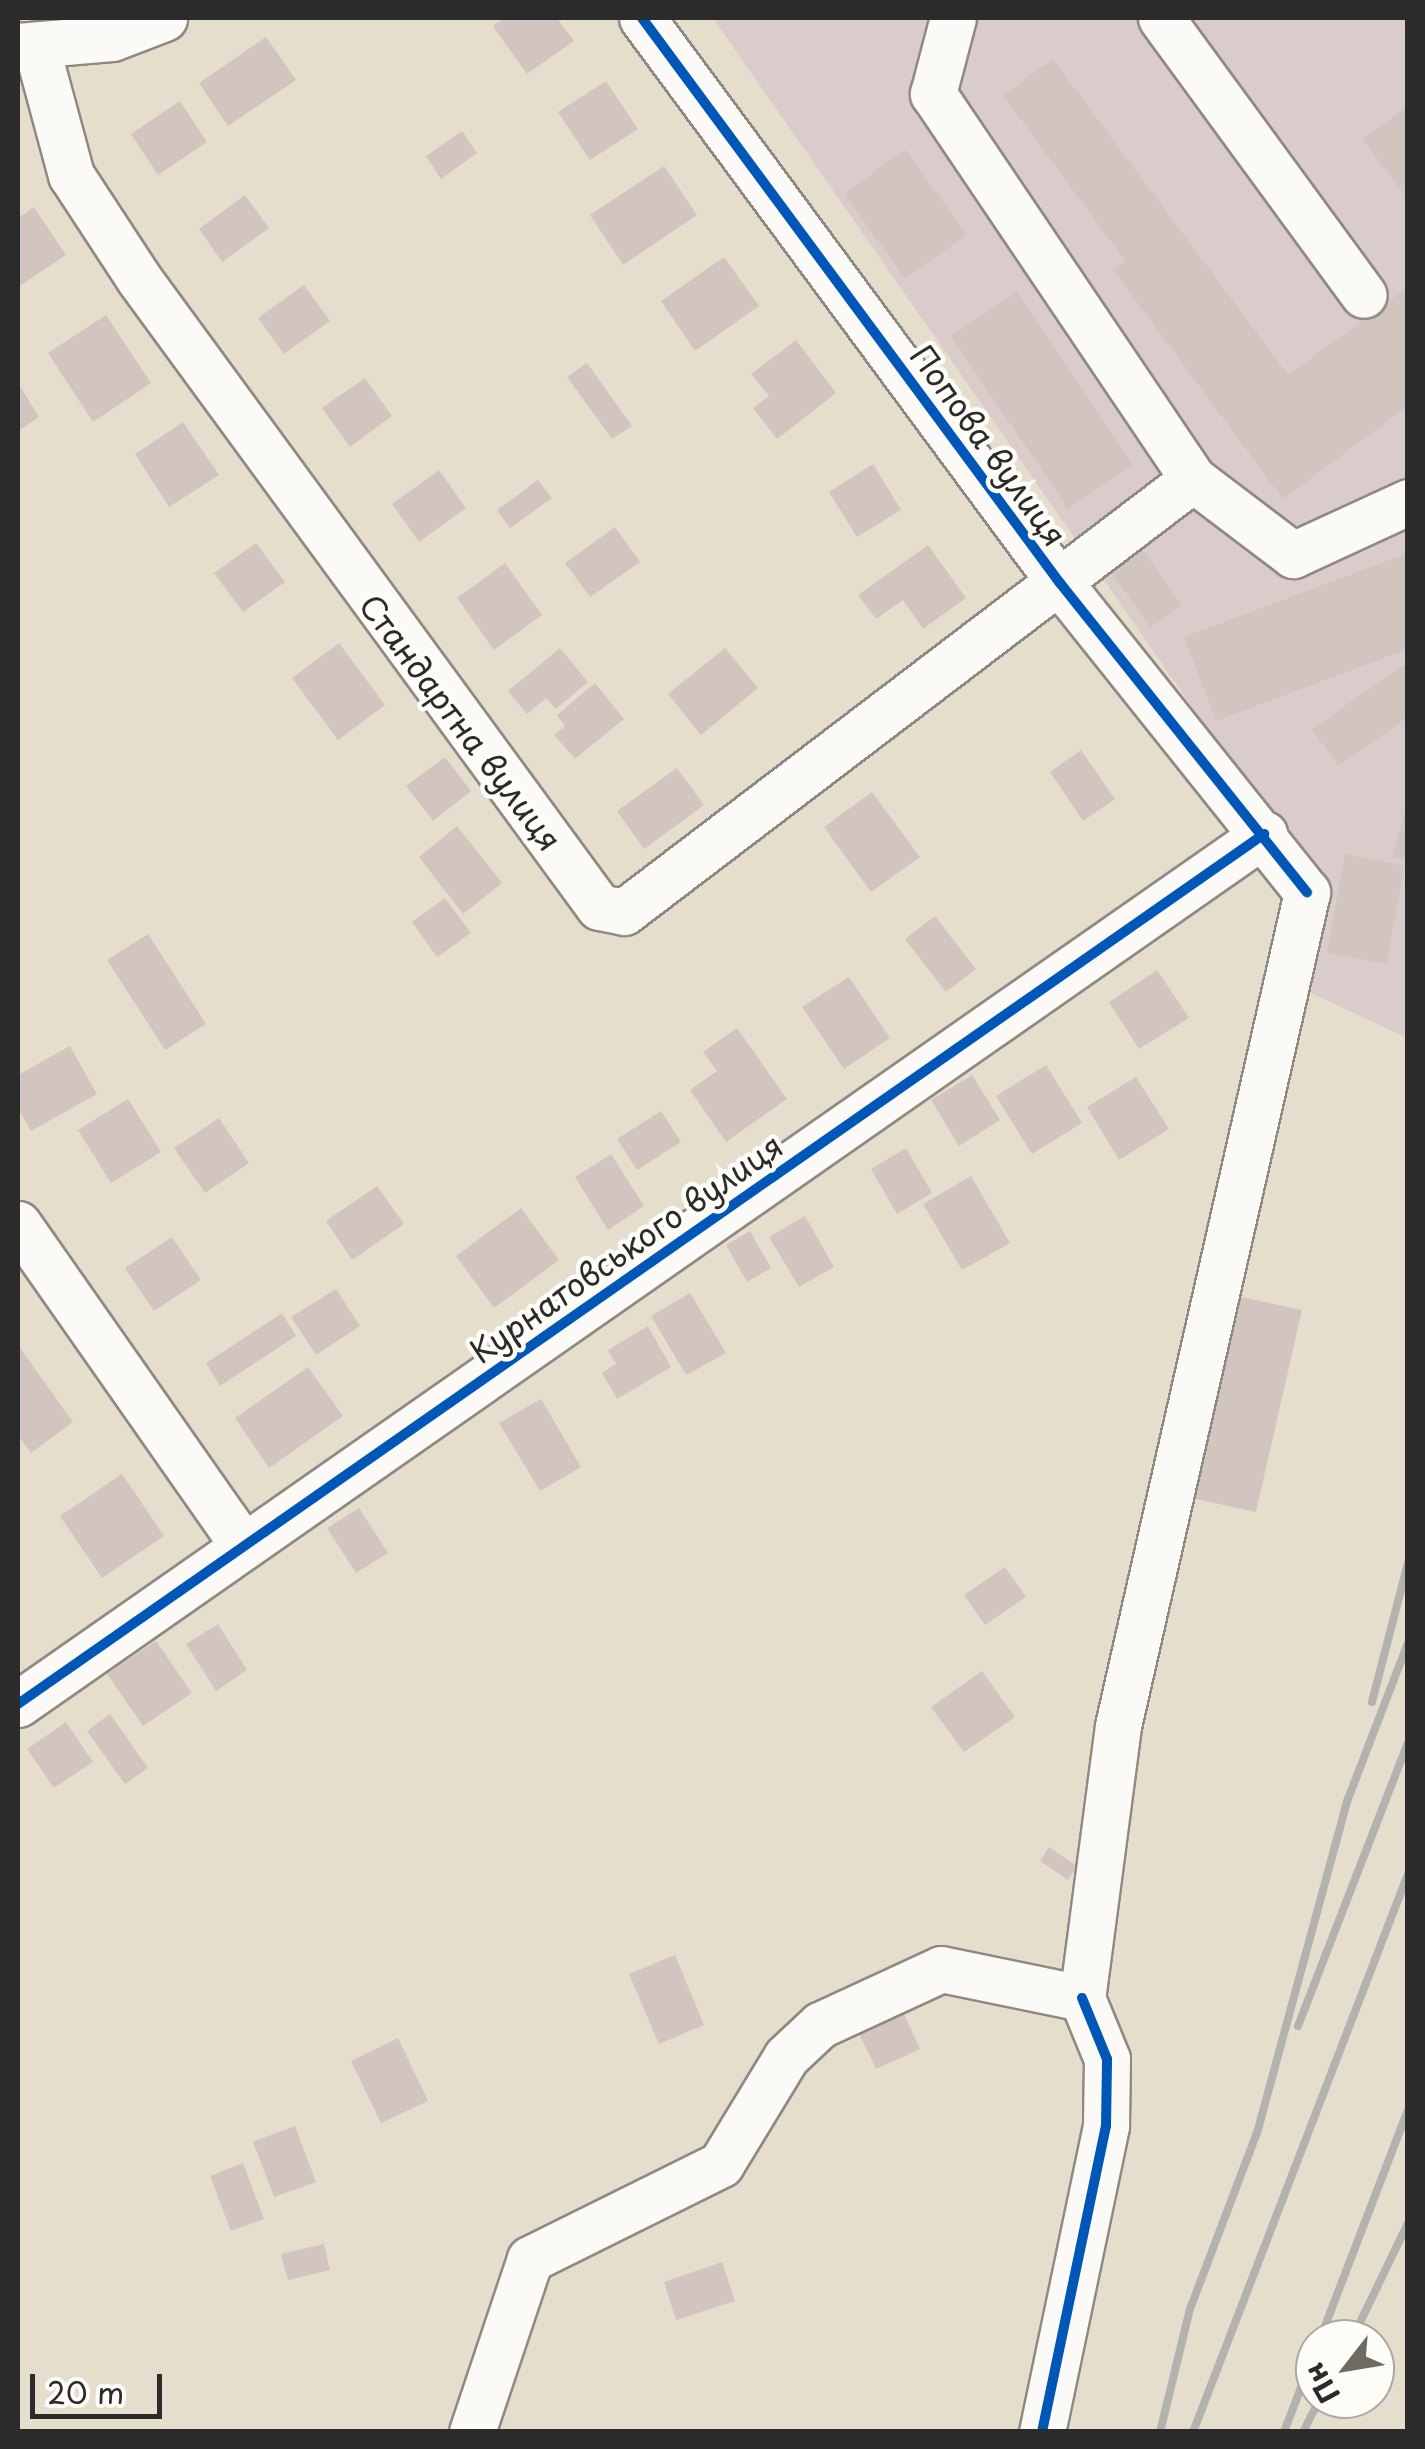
<!DOCTYPE html>
<html>
<head>
<meta charset="utf-8">
<style>
	body { margin:0 }
	#map { position:relative; width:1425px; height:2449px; overflow:hidden; background:#e6decc; font-family:"Playpen Sans",sans-serif }
	div>[style] { position:absolute }
	[style*='--x'] { left:calc(var(--x)*1px); top:calc(var(--y)*1px); width:calc(var(--w)*1px); rotate:calc(var(--a)*1deg) }
	.industrial>* { inset:0; background:#dacccb }
	.building>* { inset:0; background:#d2c5c0 }
	.roads { filter:drop-shadow(2px 0 #8f8a81) drop-shadow(-2px 0 #8f8a81) drop-shadow(0 2px #8f8a81) drop-shadow(0 -2px #8f8a81) }
	.minor>* { height:45px; margin:-22.5px; padding:0 22.5px; transform-origin:22.5px; border-radius:22.5px; background:#fbfaf7 }
	.rail>* { height:8px; margin:-4px; padding:0 4px; transform-origin:4px; border-radius:4px; background:#b3b2af }
	.cycleway>* { height:10px; margin:-5px; padding:0 5px; transform-origin:5px; border-radius:5px; background:#0057b8 }
	span { translate:-50% -50%; white-space:nowrap; text-align:center; line-height:1.15; -webkit-text-stroke:9px #fdfcf7; paint-order:stroke }
	.street-label { font-size:32px; color:#2b2b2b }
	.frame { position:absolute; inset:0; border:20px solid #2b2b2b; pointer-events:none }
	.north { position:absolute; left:1295px; top:2319px; width:100px; height:100px; box-sizing:border-box; background:#fdfcf7; border:2px solid #a9a8a5; border-radius:50%; rotate:239deg; font-size:28px; font-weight:700; line-height:40px; text-align:center; color:#2b2b2b }
	.north::after { content:''; display:block; margin:auto; width:35px; height:45px; background:#6c6a63; clip-path:polygon(50% 0,100% 100%,50% 72%,0 100%) }
	.scale { position:absolute; left:30px; top:2374px; width:132px; height:45px; box-sizing:border-box; border:5px solid #2b2b2b; border-top:0; padding-left:12px; font-size:30px; line-height:35px; white-space:nowrap; color:#2b2b2b; -webkit-text-stroke:8px #fdfcf7; paint-order:stroke }
</style>
</head>
<body>
<div id="map">
	<div class="industrial">
		<i style="clip-path:polygon(713px 18px,1407px 18px,1407px 1038px,1311px 993px,1327px 901px)"></i>
	</div>
	<div class="building">
		<i style="clip-path:polygon(504px 18px,557px 18px,574px 41px,527px 74px,493px 26px)"></i>
		<i style="clip-path:polygon(266px 37px,296px 80px,228px 126px,199px 83px)"></i>
		<i style="clip-path:polygon(1053px 59px,1288px 375px,1408px 287px,1408px 406px,1283px 499px,1113px 270px,1125px 261px,1003px 95px)"></i>
		<i style="clip-path:polygon(606px 81px,638px 129px,590px 160px,558px 112px)"></i>
		<i style="clip-path:polygon(180px 101px,207px 142px,158px 175px,131px 134px)"></i>
		<i style="clip-path:polygon(1408px 106px,1408px 200px,1362px 139px)"></i>
		<i style="clip-path:polygon(462px 131px,477px 153px,441px 179px,426px 156px)"></i>
		<i style="clip-path:polygon(905px 149px,967px 235px,905px 278px,844px 194px)"></i>
		<i style="clip-path:polygon(664px 166px,697px 215px,623px 265px,590px 215px)"></i>
		<i style="clip-path:polygon(245px 195px,269px 228px,222px 262px,199px 229px)"></i>
		<i style="clip-path:polygon(34px 207px,66px 255px,18px 287px,18px 218px)"></i>
		<i style="clip-path:polygon(724px 257px,759px 306px,695px 351px,661px 301px)"></i>
		<i style="clip-path:polygon(304px 285px,330px 321px,284px 354px,258px 318px)"></i>
		<i style="clip-path:polygon(1017px 292px,1133px 465px,1068px 509px,951px 336px)"></i>
		<i style="clip-path:polygon(106px 315px,151px 383px,93px 422px,48px 353px)"></i>
		<i style="clip-path:polygon(796px 340px,836px 393px,777px 439px,753px 408px,769px 396px,751px 374px)"></i>
		<i style="clip-path:polygon(587px 363px,632px 426px,612px 439px,567px 377px)"></i>
		<i style="clip-path:polygon(365px 378px,392px 416px,350px 447px,322px 408px)"></i>
		<i style="clip-path:polygon(18px 383px,39px 417px,18px 431px)"></i>
		<i style="clip-path:polygon(183px 422px,219px 475px,169px 507px,135px 454px)"></i>
		<i style="clip-path:polygon(873px 464px,901px 510px,857px 537px,829px 492px)"></i>
		<i style="clip-path:polygon(439px 470px,466px 508px,419px 542px,392px 504px)"></i>
		<i style="clip-path:polygon(538px 480px,552px 498px,510px 528px,497px 510px)"></i>
		<i style="clip-path:polygon(615px 527px,640px 562px,590px 597px,565px 563px)"></i>
		<i style="clip-path:polygon(256px 543px,285px 582px,243px 612px,214px 573px)"></i>
		<i style="clip-path:polygon(928px 545px,966px 598px,923px 629px,903px 600px,876px 619px,858px 595px)"></i>
		<i style="clip-path:polygon(1143px 550px,1182px 606px,1150px 628px,1111px 571px)"></i>
		<i style="clip-path:polygon(1408px 553px,1408px 649px,1216px 721px,1184px 637px)"></i>
		<i style="clip-path:polygon(505px 563px,542px 615px,494px 650px,457px 598px)"></i>
		<i style="clip-path:polygon(339px 643px,385px 705px,338px 740px,292px 678px)"></i>
		<i style="clip-path:polygon(560px 648px,588px 682px,556px 709px,546px 698px,527px 714px,508px 691px)"></i>
		<i style="clip-path:polygon(725px 648px,758px 688px,701px 735px,668px 694px)"></i>
		<i style="clip-path:polygon(1408px 662px,1408px 717px,1338px 766px,1312px 729px)"></i>
		<i style="clip-path:polygon(595px 683px,624px 719px,575px 759px,554px 735px,565px 726px,557px 715px)"></i>
		<i style="clip-path:polygon(1081px 750px,1115px 799px,1083px 821px,1050px 772px)"></i>
		<i style="clip-path:polygon(445px 757px,471px 791px,433px 821px,406px 786px)"></i>
		<i style="clip-path:polygon(677px 768px,704px 805px,644px 849px,617px 811px)"></i>
		<i style="clip-path:polygon(872px 792px,920px 857px,871px 892px,824px 827px)"></i>
		<i style="clip-path:polygon(1408px 801px,1408px 860px,1392px 856px)"></i>
		<i style="clip-path:polygon(457px 826px,502px 883px,463px 914px,419px 857px)"></i>
		<i style="clip-path:polygon(1345px 854px,1404px 866px,1387px 964px,1327px 953px)"></i>
		<i style="clip-path:polygon(445px 898px,471px 933px,437px 957px,412px 922px)"></i>
		<i style="clip-path:polygon(935px 916px,976px 969px,946px 992px,905px 939px)"></i>
		<i style="clip-path:polygon(148px 934px,206px 1024px,165px 1050px,107px 960px)"></i>
		<i style="clip-path:polygon(1157px 970px,1189px 1018px,1139px 1049px,1109px 1002px)"></i>
		<i style="clip-path:polygon(849px 977px,890px 1038px,844px 1069px,802px 1007px)"></i>
		<i style="clip-path:polygon(737px 1028px,787px 1099px,726px 1142px,690px 1090px,717px 1071px,703px 1052px)"></i>
		<i style="clip-path:polygon(70px 1046px,97px 1094px,31px 1131px,18px 1108px,18px 1075px)"></i>
		<i style="clip-path:polygon(1046px 1065px,1082px 1123px,1032px 1154px,996px 1096px)"></i>
		<i style="clip-path:polygon(972px 1075px,1000px 1120px,959px 1146px,931px 1100px)"></i>
		<i style="clip-path:polygon(1136px 1077px,1169px 1129px,1119px 1160px,1087px 1107px)"></i>
		<i style="clip-path:polygon(128px 1099px,161px 1152px,111px 1183px,78px 1130px)"></i>
		<i style="clip-path:polygon(661px 1111px,681px 1142px,637px 1170px,617px 1139px)"></i>
		<i style="clip-path:polygon(219px 1118px,249px 1163px,205px 1193px,174px 1148px)"></i>
		<i style="clip-path:polygon(906px 1148px,932px 1193px,897px 1214px,871px 1169px)"></i>
		<i style="clip-path:polygon(611px 1154px,644px 1206px,608px 1230px,575px 1177px)"></i>
		<i style="clip-path:polygon(971px 1176px,1010px 1243px,962px 1270px,923px 1204px)"></i>
		<i style="clip-path:polygon(377px 1186px,404px 1224px,352px 1260px,326px 1221px)"></i>
		<i style="clip-path:polygon(521px 1208px,559px 1260px,494px 1308px,456px 1256px)"></i>
		<i style="clip-path:polygon(805px 1216px,834px 1267px,799px 1287px,769px 1237px)"></i>
		<i style="clip-path:polygon(750px 1231px,771px 1268px,747px 1282px,726px 1245px)"></i>
		<i style="clip-path:polygon(172px 1237px,201px 1280px,154px 1311px,125px 1268px)"></i>
		<i style="clip-path:polygon(336px 1289px,360px 1326px,316px 1355px,291px 1317px)"></i>
		<i style="clip-path:polygon(690px 1293px,726px 1353px,686px 1375px,651px 1316px)"></i>
		<i style="clip-path:polygon(1228px 1294px,1302px 1310px,1256px 1512px,1182px 1496px)"></i>
		<i style="clip-path:polygon(282px 1313px,296px 1336px,220px 1386px,206px 1363px)"></i>
		<i style="clip-path:polygon(648px 1326px,671px 1367px,617px 1399px,602px 1373px,616px 1364px,608px 1350px)"></i>
		<i style="clip-path:polygon(18px 1345px,73px 1422px,31px 1453px,18px 1435px)"></i>
		<i style="clip-path:polygon(308px 1367px,343px 1416px,269px 1468px,235px 1418px)"></i>
		<i style="clip-path:polygon(541px 1399px,581px 1467px,540px 1491px,499px 1423px)"></i>
		<i style="clip-path:polygon(122px 1474px,164px 1536px,102px 1578px,60px 1516px)"></i>
		<i style="clip-path:polygon(359px 1508px,388px 1553px,356px 1573px,327px 1528px)"></i>
		<i style="clip-path:polygon(1005px 1567px,1026px 1597px,985px 1625px,964px 1595px)"></i>
		<i style="clip-path:polygon(218px 1624px,247px 1670px,216px 1691px,186px 1644px)"></i>
		<i style="clip-path:polygon(156px 1641px,192px 1693px,143px 1726px,107px 1674px)"></i>
		<i style="clip-path:polygon(982px 1671px,1015px 1717px,964px 1752px,931px 1707px)"></i>
		<i style="clip-path:polygon(110px 1714px,148px 1768px,125px 1784px,87px 1731px)"></i>
		<i style="clip-path:polygon(66px 1722px,93px 1762px,54px 1788px,27px 1749px)"></i>
		<i style="clip-path:polygon(1049px 1847px,1077px 1866px,1068px 1880px,1040px 1861px)"></i>
		<i style="clip-path:polygon(675px 1955px,704px 2025px,659px 2044px,629px 1974px)"></i>
		<i style="clip-path:polygon(893px 1991px,920px 2049px,876px 2069px,848px 2011px)"></i>
		<i style="clip-path:polygon(398px 2038px,428px 2101px,381px 2123px,351px 2061px)"></i>
		<i style="clip-path:polygon(295px 2126px,316px 2182px,274px 2197px,253px 2142px)"></i>
		<i style="clip-path:polygon(243px 2163px,264px 2219px,231px 2231px,210px 2176px)"></i>
		<i style="clip-path:polygon(324px 2244px,330px 2270px,288px 2280px,281px 2254px)"></i>
		<i style="clip-path:polygon(722px 2262px,735px 2301px,676px 2320px,664px 2282px)"></i>
	</div>
	<div class="roads">
		<div class="minor">
			<i style="--x:642;--y:18;--w:703;--a:53.51"></i>
			<i style="--x:1060;--y:583;--w:396;--a:51.4"></i>
			<i style="--x:1307;--y:892;--w:855;--a:102.77"></i>
			<i style="--x:1118;--y:1726;--w:274;--a:97.5"></i>
			<i style="--x:1082;--y:1998;--w:66;--a:67.7"></i>
			<i style="--x:1107;--y:2059;--w:67;--a:90.9"></i>
			<i style="--x:1106;--y:2126;--w:313;--a:101.8"></i>
			<i style="--x:1161;--y:18;--w:343;--a:53.8"></i>
			<i style="--x:18;--y:46;--w:94;--a:-4.9"></i>
			<i style="--x:112;--y:38;--w:56;--a:-21"></i>
			<i style="--x:37;--y:49;--w:131;--a:74.9"></i>
			<i style="--x:71;--y:175;--w:124;--a:56.8"></i>
			<i style="--x:139;--y:279;--w:778;--a:53.78"></i>
			<i style="--x:599;--y:907;--w:25;--a:11"></i>
			<i style="--x:624;--y:912;--w:715;--a:-37.27"></i>
			<i style="--x:1193;--y:479;--w:465;--a:-124"></i>
			<i style="--x:933;--y:94;--w:79;--a:-75.3"></i>
			<i style="--x:1193;--y:479;--w:126;--a:37.2"></i>
			<i style="--x:1293;--y:555;--w:127;--a:-24.7"></i>
			<i style="--x:18;--y:1224;--w:392;--a:55"></i>
			<i style="--x:18;--y:1704;--w:1520;--a:-34.92"></i>
			<i style="--x:472;--y:2432;--w:182;--a:-71.5"></i>
			<i style="--x:530;--y:2259;--w:213;--a:-26.4"></i>
			<i style="--x:721;--y:2164;--w:125;--a:-58.7"></i>
			<i style="--x:786;--y:2057;--w:47;--a:-43.3"></i>
			<i style="--x:820;--y:2025;--w:133;--a:-24.8"></i>
			<i style="--x:941;--y:1969;--w:144;--a:11.6"></i>
		</div>
	</div>
	<div class="rail">
		<i style="--x:1372;--y:1702;--w:144;--a:-75.5"></i>
		<i style="--x:1298;--y:2026;--w:304;--a:-68.8"></i>
		<i style="--x:1320;--y:2339;--w:245;--a:-69"></i>
		<i style="--x:1352;--y:2339;--w:129;--a:-64.2"></i>
		<i style="--x:1160;--y:2432;--w:127;--a:-76.3"></i>
		<i style="--x:1190;--y:2309;--w:188;--a:-69.2"></i>
		<i style="--x:1257;--y:2133;--w:346;--a:-74.8"></i>
		<i style="--x:1348;--y:1799;--w:167;--a:-69"></i>
		<i style="--x:1193;--y:2432;--w:598;--a:-68.93"></i>
		<i style="--x:1284;--y:2432;--w:87;--a:-69.1"></i>
		<i style="--x:1303;--y:2432;--w:37;--a:-63"></i>
	</div>
	<div class="cycleway">
		<i style="--x:642;--y:18;--w:703;--a:53.51"></i>
		<i style="--x:1060;--y:583;--w:396;--a:51.4"></i>
		<i style="--x:18;--y:1704;--w:1520;--a:-34.92"></i>
		<i style="--x:1042;--y:2432;--w:313;--a:-78.2"></i>
		<i style="--x:1106;--y:2126;--w:67;--a:-89.1"></i>
		<i style="--x:1107;--y:2059;--w:66;--a:-112.3"></i>
	</div>
	<div class="street-label">
		<span style="left:989px;top:445px;rotate:54deg">Попова вулиця</span>
		<span style="left:461px;top:722px;rotate:53deg">Стандартна вулиця</span>
		<span style="left:626px;top:1248px;rotate:-35deg">Курнатовського вулиця</span>
	</div>
	<div class="frame"></div>
	<div class="north">Пн</div>
	<div class="scale">20 m</div>
</div>
</body>
</html>
